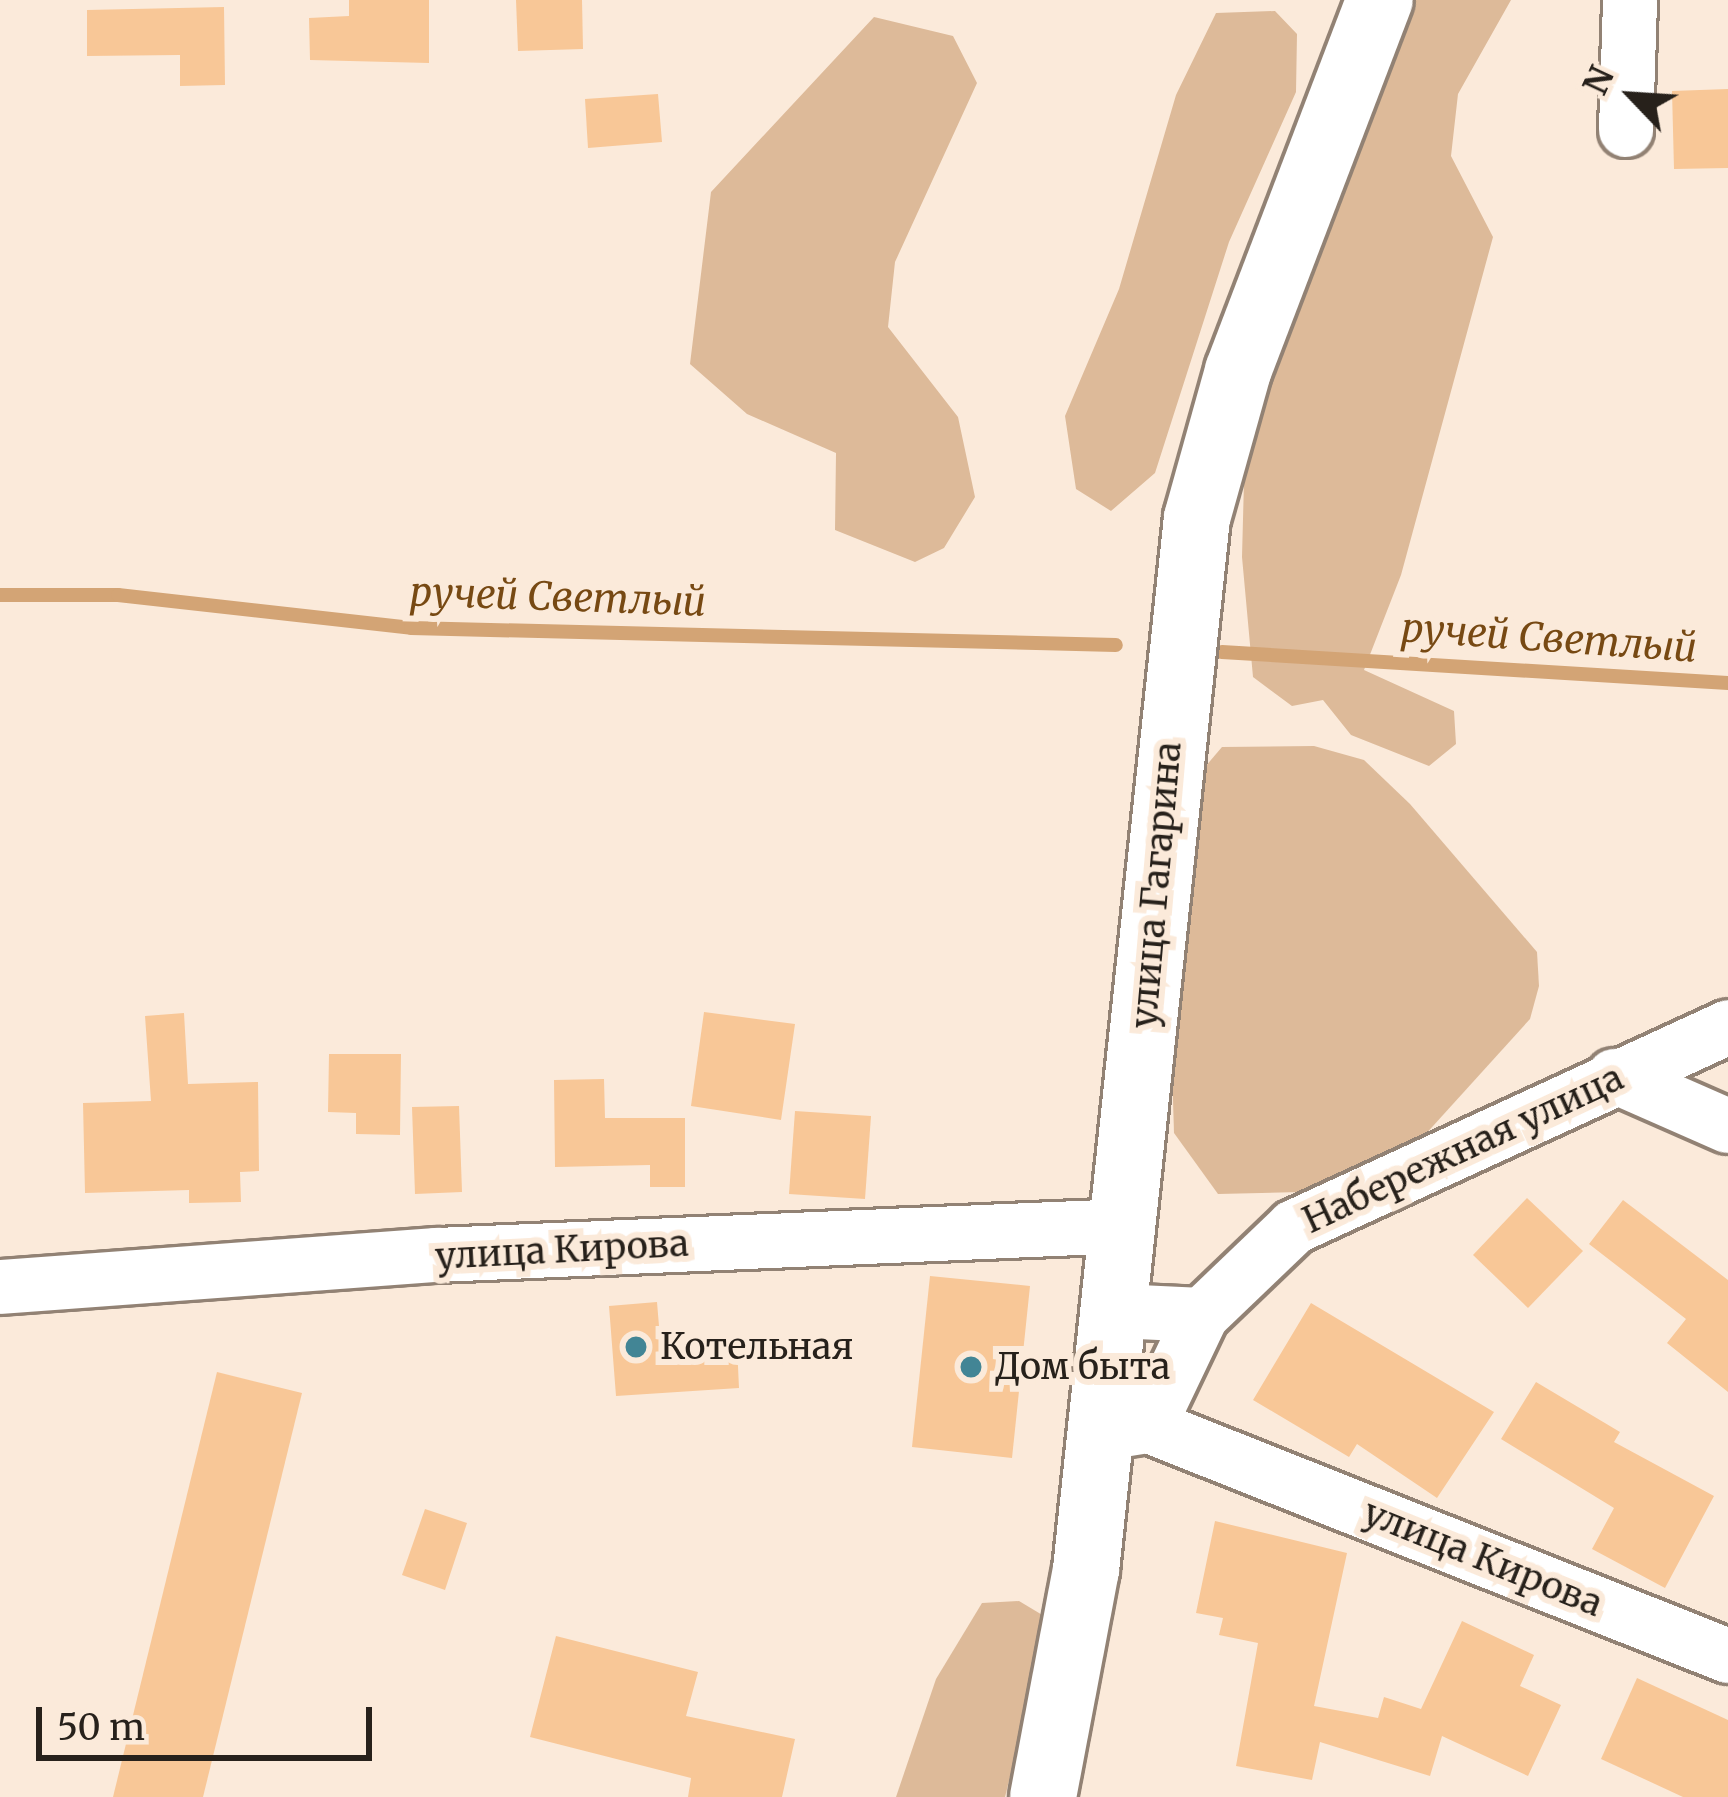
<!DOCTYPE html>
<html>
<head>
<meta charset="utf-8">
<style>
	body { margin:0 }
	#map { position:relative; width:1728px; height:1797px; overflow:hidden; background:#fbeada; font-family:Merriweather,serif }
	div>[style] { position:absolute }
	[style*='--x'] { left:calc(var(--x)*1px); top:calc(var(--y)*1px); width:calc(var(--w)*1px); rotate:calc(var(--a)*1deg) }
	.green>* { inset:0; background:#ddba99 }
	.stream>* { height:14px; margin:-7px; padding:0 7px; transform-origin:7px; border-radius:7px; background:#d3a475 }
	.building>* { inset:0; background:#f8c797 }
	.roads { filter:drop-shadow(3px 0 #928274) drop-shadow(-3px 0 #928274) drop-shadow(0 3px #928274) drop-shadow(0 -3px #928274) }
	.minor>* { height:54px; margin:-27px; padding:0 27px; transform-origin:27px; border-radius:27px; background:#fff }
	.major>* { height:66px; margin:-33px; padding:0 33px; transform-origin:33px; border-radius:33px; background:#fff }
	.dots>* { width:33px; height:33px; translate:-50% -50%; box-sizing:border-box; border:6px solid #fbeada; border-radius:50% }
	span { translate:-50% -50%; white-space:nowrap; text-align:center; line-height:1.15; -webkit-text-stroke:12px #fbeada; paint-order:stroke }
	.street-label { font-size:36px; color:#27211b }
	.poi-label { font-size:36px; color:#27211b }
	.left { translate:0 -50%; text-align:left }
	.water-label { font-size:39px; color:#774913; font-style:italic }
	.north { position:absolute; left:1572px; top:36px; width:120px; height:120px; -webkit-text-stroke:9px #fbeada; paint-order:stroke; rotate:295deg; font-size:33px; font-weight:700; line-height:48px; text-align:center; color:#27211b }
	.north::after { content:''; display:block; margin:auto; width:42px; height:54px; background:#27211b; clip-path:polygon(50% 0,100% 100%,50% 72%,0 100%) }
	.scale { position:absolute; left:36px; top:1707px; width:336px; height:54px; box-sizing:border-box; border:6px solid #27211b; border-top:0; padding-left:15px; font-size:36px; line-height:42px; white-space:nowrap; color:#27211b; -webkit-text-stroke:9px #fbeada; paint-order:stroke }
</style>
</head>
<body>
<div id="map">
	<div class="green">
		<i style="clip-path:polygon(1399px 0,1511px 0,1458px 94px,1451px 156px,1493px 237px,1401px 575px,1364px 670px,1454px 711px,1456px 744px,1429px 766px,1351px 735px,1323px 700px,1292px 706px,1253px 677px,1242px 557px,1245px 443px)"></i>
		<i style="clip-path:polygon(1275px 11px,1297px 34px,1296px 92px,1229px 242px,1155px 473px,1111px 511px,1076px 489px,1065px 416px,1119px 289px,1176px 95px,1216px 13px)"></i>
		<i style="clip-path:polygon(874px 17px,953px 36px,977px 83px,895px 262px,888px 327px,958px 417px,975px 497px,944px 548px,915px 562px,835px 530px,836px 453px,747px 414px,690px 364px,711px 192px)"></i>
		<i style="clip-path:polygon(1314px 746px,1364px 760px,1410px 804px,1537px 952px,1539px 986px,1530px 1019px,1414px 1147px,1341px 1191px,1218px 1194px,1174px 1133px,1169px 966px,1193px 781px,1222px 747px)"></i>
		<i style="clip-path:polygon(1019px 1601px,1049px 1619px,1005px 1797px,896px 1797px,936px 1679px,982px 1603px)"></i>
	</div>
	<div class="stream">
		<i style="--x:0;--y:595;--w:118;--a:0"></i>
		<i style="--x:118;--y:595;--w:295;--a:6.4"></i>
		<i style="--x:411;--y:628;--w:705;--a:1.38"></i>
		<i style="--x:1222;--y:652;--w:507;--a:3.51"></i>
	</div>
	<div class="building">
		<i style="clip-path:polygon(349px 0,429px 0,429px 63px,310px 60px,309px 18px,349px 16px)"></i>
		<i style="clip-path:polygon(516px 0,582px 0,583px 49px,518px 51px)"></i>
		<i style="clip-path:polygon(224px 7px,225px 85px,180px 86px,180px 55px,87px 56px,87px 10px)"></i>
		<i style="clip-path:polygon(1728px 89px,1728px 168px,1674px 169px,1672px 91px)"></i>
		<i style="clip-path:polygon(658px 94px,662px 142px,588px 148px,585px 99px)"></i>
		<i style="clip-path:polygon(704px 1012px,795px 1024px,781px 1120px,691px 1106px)"></i>
		<i style="clip-path:polygon(184px 1013px,188px 1084px,258px 1082px,259px 1171px,240px 1172px,241px 1202px,189px 1203px,189px 1190px,85px 1193px,83px 1103px,151px 1101px,145px 1016px)"></i>
		<i style="clip-path:polygon(329px 1054px,401px 1054px,400px 1135px,356px 1134px,356px 1113px,328px 1112px)"></i>
		<i style="clip-path:polygon(604px 1079px,605px 1118px,685px 1118px,685px 1187px,650px 1187px,650px 1165px,555px 1167px,554px 1080px)"></i>
		<i style="clip-path:polygon(459px 1106px,462px 1192px,415px 1194px,412px 1107px)"></i>
		<i style="clip-path:polygon(795px 1111px,871px 1116px,865px 1199px,789px 1194px)"></i>
		<i style="clip-path:polygon(1527px 1198px,1583px 1251px,1528px 1308px,1473px 1255px)"></i>
		<i style="clip-path:polygon(1623px 1200px,1728px 1280px,1728px 1392px,1667px 1343px,1686px 1319px,1589px 1244px)"></i>
		<i style="clip-path:polygon(930px 1276px,1030px 1286px,1012px 1458px,912px 1447px)"></i>
		<i style="clip-path:polygon(657px 1302px,661px 1350px,737px 1345px,739px 1388px,616px 1396px,609px 1306px)"></i>
		<i style="clip-path:polygon(1311px 1303px,1494px 1412px,1437px 1498px,1357px 1444px,1349px 1457px,1253px 1400px)"></i>
		<i style="clip-path:polygon(217px 1372px,302px 1393px,203px 1797px,113px 1797px)"></i>
		<i style="clip-path:polygon(1536px 1382px,1620px 1432px,1614px 1442px,1714px 1496px,1665px 1588px,1592px 1549px,1614px 1508px,1501px 1439px)"></i>
		<i style="clip-path:polygon(425px 1509px,467px 1523px,445px 1590px,402px 1575px)"></i>
		<i style="clip-path:polygon(1215px 1521px,1347px 1553px,1314px 1706px,1378px 1718px,1384px 1697px,1421px 1709px,1462px 1621px,1534px 1655px,1520px 1686px,1561px 1705px,1528px 1776px,1442px 1736px,1430px 1776px,1320px 1742px,1312px 1780px,1236px 1766px,1258px 1643px,1219px 1635px,1223px 1618px,1196px 1613px)"></i>
		<i style="clip-path:polygon(556px 1636px,698px 1672px,686px 1716px,795px 1739px,782px 1797px,688px 1797px,691px 1778px,530px 1737px)"></i>
		<i style="clip-path:polygon(1637px 1678px,1728px 1720px,1728px 1797px,1683px 1797px,1601px 1759px)"></i>
	</div>
	<div class="roads">
		<div class="minor">
			<i style="--x:1626;--y:130;--w:130;--a:-88.2"></i>
			<i style="--x:1614;--y:1076;--w:124;--a:23.7"></i>
			<i style="--x:0;--y:1287;--w:438;--a:-4.2"></i>
			<i style="--x:437;--y:1255;--w:689;--a:-2.41"></i>
			<i style="--x:1117;--y:1311;--w:85;--a:2.7"></i>
			<i style="--x:1149;--y:1426;--w:123;--a:-64.5"></i>
			<i style="--x:1202;--y:1315;--w:127;--a:-43.7"></i>
			<i style="--x:1294;--y:1227;--w:478;--a:-24.7"></i>
			<i style="--x:1116;--y:1431;--w:33;--a:-9"></i>
			<i style="--x:1149;--y:1426;--w:623;--a:21.66"></i>
		</div>
		<div class="major">
			<i style="--x:1043;--y:1797;--w:231;--a:-79.3"></i>
			<i style="--x:1086;--y:1570;--w:1058;--a:-83.98"></i>
			<i style="--x:1197;--y:518;--w:153;--a:-74.4"></i>
			<i style="--x:1238;--y:371;--w:397;--a:-69.1"></i>
		</div>
	</div>
	<div class="dots">
		<i style="left:636px;top:1347px;background:#428595"></i>
		<i style="left:971px;top:1367px;background:#428595"></i>
	</div>
	<div class="street-label">
		<span style="left:1156px;top:885px;rotate:-85deg">улица Гагарина</span>
		<span style="left:1463px;top:1149px;rotate:-25deg">Набережная улица</span>
		<span style="left:562px;top:1250px;rotate:-3deg">улица Кирова</span>
		<span style="left:1483px;top:1558px;rotate:22deg">улица Кирова</span>
	</div>
	<div class="poi-label">
		<span class="left" style="left:660px;top:1347px">Котельная</span>
		<span class="left" style="left:995px;top:1367px">Дом быта</span>
	</div>
	<div class="water-label">
		<span style="left:558px;top:598px;rotate:2deg">ручей Светлый</span>
		<span style="left:1549px;top:639px;rotate:4deg">ручей Светлый</span>
	</div>
	<div class="north">N</div>
	<div class="scale">50 m</div>
</div>
</body>
</html>
